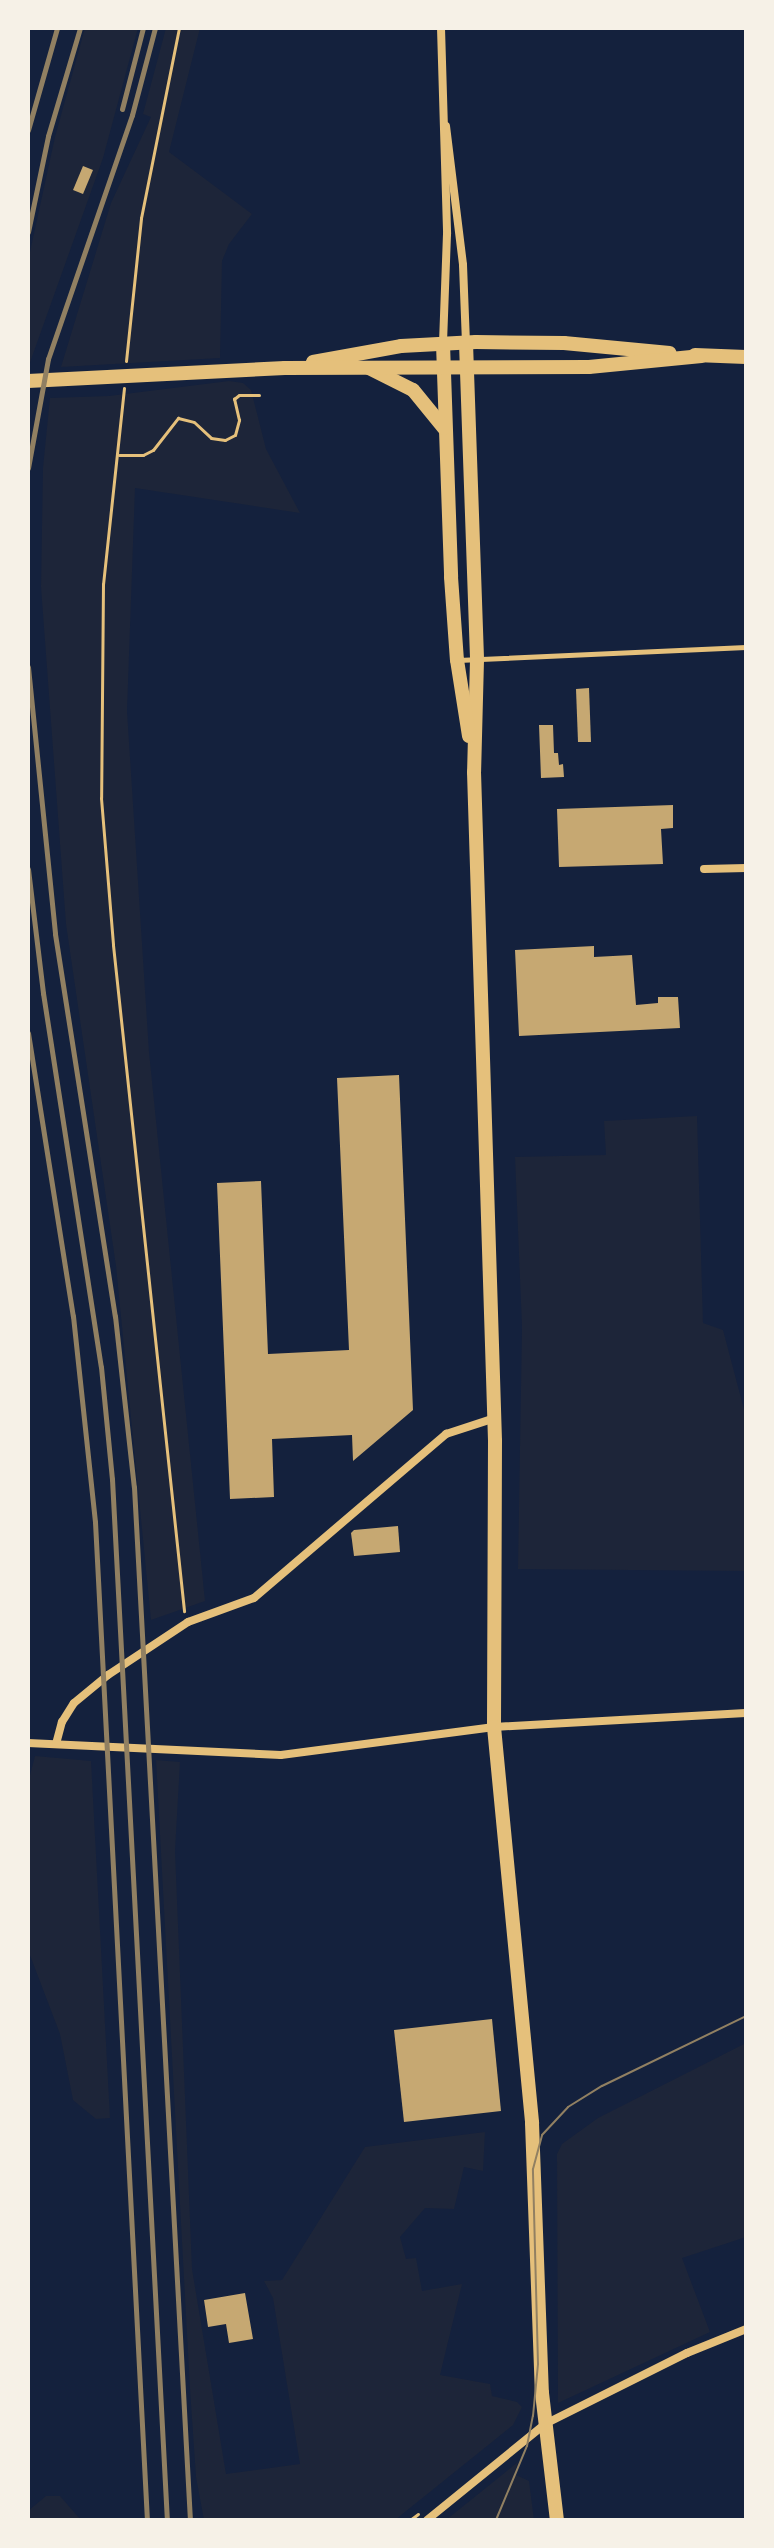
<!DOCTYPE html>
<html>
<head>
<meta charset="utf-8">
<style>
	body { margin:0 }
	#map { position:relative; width:774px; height:2548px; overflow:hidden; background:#14213d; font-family:"PT Sans",sans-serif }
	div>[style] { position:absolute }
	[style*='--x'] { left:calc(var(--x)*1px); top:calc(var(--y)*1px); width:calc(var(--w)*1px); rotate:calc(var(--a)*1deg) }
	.green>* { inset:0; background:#1d2539 }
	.building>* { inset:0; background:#c6a872 }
	.path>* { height:3px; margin:-1.5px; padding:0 1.5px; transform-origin:1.5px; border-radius:1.5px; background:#e5c07b }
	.service>* { height:5px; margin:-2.5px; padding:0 2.5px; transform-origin:2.5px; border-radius:2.5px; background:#e5c07b }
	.minor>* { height:8px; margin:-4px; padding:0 4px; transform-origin:4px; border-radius:4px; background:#e5c07b }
	.secondary>* { height:14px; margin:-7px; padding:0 7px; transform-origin:7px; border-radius:7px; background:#e5c07b }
	.primary>* { height:14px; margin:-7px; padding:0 7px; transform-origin:7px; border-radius:7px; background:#e5c07b }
	.tram>* { height:2px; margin:-1px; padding:0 1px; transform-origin:1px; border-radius:1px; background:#918062 }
	.rail>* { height:5px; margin:-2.5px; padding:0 2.5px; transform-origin:2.5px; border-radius:2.5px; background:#918062 }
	span { translate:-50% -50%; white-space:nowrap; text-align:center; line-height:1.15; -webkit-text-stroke:6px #f6f1e7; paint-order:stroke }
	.frame { position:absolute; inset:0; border:30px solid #f6f1e7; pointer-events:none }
</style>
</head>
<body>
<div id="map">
	<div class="green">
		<i style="clip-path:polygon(85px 28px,138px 28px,103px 158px,28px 368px,28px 261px,55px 137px)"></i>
		<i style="clip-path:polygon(166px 28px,200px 28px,169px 152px,252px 214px,229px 244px,222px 261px,220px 358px,61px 367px,111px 203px,151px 117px,143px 114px)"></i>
		<i style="clip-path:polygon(229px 381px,243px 383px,251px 390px,266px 449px,300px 513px,135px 488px,127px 711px,149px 1052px,205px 1601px,151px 1620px,116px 1266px,66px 924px,41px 587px,43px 468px,50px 398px,109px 396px)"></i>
		<i style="clip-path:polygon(697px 1116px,703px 1323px,723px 1330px,746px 1417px,746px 1571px,518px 1569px,522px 1327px,515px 1157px,606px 1155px,604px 1121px)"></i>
		<i style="clip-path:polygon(35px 1756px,91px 1761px,110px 2118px,96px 2119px,73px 2100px,60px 2034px,28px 1950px,28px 1783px)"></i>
		<i style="clip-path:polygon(156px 1760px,180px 1762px,175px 1851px,192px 2269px,226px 2474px,300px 2464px,273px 2298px,264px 2281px,282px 2280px,365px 2147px,485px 2132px,483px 2171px,464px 2167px,454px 2209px,425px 2208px,400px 2237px,406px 2259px,416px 2258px,422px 2291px,462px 2284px,440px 2375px,490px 2384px,492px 2396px,517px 2402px,522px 2407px,513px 2425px,395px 2520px,204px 2520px,196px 2477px,190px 2389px)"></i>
		<i style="clip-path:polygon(746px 2043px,746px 2237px,682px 2258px,710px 2332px,558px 2403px,557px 2154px,562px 2144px,598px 2118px)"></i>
		<i style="clip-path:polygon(518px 2462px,514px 2474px,529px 2481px,534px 2520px,446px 2520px)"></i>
		<i style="clip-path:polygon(46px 2496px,60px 2496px,81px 2520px,31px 2520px,28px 2511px)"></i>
	</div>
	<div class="building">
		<i style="clip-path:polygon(83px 166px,93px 170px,83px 194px,73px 190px)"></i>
		<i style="clip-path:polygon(589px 688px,591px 742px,578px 742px,576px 689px)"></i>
		<i style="clip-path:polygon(539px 725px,553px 725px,554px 753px,558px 753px,559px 765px,563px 764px,564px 777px,541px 778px)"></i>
		<i style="clip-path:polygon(673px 805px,673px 828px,661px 829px,663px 864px,559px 867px,557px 809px)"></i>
		<i style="clip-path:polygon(594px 946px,594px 957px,632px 955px,636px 1005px,658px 1003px,658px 997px,678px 997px,680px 1028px,519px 1036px,515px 950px)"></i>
		<i style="clip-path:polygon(399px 1075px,413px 1410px,353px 1461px,352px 1435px,272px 1439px,274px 1497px,230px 1499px,217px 1183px,261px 1181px,268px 1354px,349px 1350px,337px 1078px)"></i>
		<i style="clip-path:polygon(398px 1526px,400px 1552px,354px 1556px,351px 1533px,354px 1530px)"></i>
		<i style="clip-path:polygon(492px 2019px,501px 2111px,404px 2122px,394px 2030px)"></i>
		<i style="clip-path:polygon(245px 2293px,253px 2339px,229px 2343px,226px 2324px,208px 2327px,204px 2300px)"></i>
	</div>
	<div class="path">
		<i style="--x:126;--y:361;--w:144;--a:-84"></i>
		<i style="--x:141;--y:218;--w:194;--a:-78.7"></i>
		<i style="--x:124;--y:388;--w:197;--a:96.1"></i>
		<i style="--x:103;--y:584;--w:214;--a:90.5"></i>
		<i style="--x:101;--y:798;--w:147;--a:85.3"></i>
		<i style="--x:113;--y:945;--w:670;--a:83.91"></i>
		<i style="--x:119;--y:455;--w:24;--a:0"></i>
		<i style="--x:143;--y:455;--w:11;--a:-27"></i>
		<i style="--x:153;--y:450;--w:41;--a:-52"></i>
		<i style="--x:178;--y:418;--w:16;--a:14"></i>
		<i style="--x:194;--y:422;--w:23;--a:43"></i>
		<i style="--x:211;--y:438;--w:14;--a:8"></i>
		<i style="--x:225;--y:440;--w:11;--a:-27"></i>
		<i style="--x:235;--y:435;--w:16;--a:-75"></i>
		<i style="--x:239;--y:420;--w:22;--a:-103"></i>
		<i style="--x:234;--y:399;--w:6;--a:-39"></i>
		<i style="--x:239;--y:395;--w:20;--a:0"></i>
		<i style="--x:410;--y:2520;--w:10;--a:-37"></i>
	</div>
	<div class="service">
		<i style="--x:458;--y:660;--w:288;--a:-2.6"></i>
	</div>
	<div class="minor">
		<i style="--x:441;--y:28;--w:206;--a:88.3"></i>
		<i style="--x:447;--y:234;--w:110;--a:92.1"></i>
		<i style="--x:446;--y:126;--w:140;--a:83"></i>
		<i style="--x:463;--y:265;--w:78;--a:87.8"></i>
		<i style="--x:704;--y:869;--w:42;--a:-1.4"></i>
		<i style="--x:28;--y:1743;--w:253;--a:2.7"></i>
		<i style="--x:281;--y:1755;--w:215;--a:-7.5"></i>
		<i style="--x:494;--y:1727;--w:252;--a:-3.2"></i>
		<i style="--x:56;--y:1744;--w:23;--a:-75"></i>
		<i style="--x:62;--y:1722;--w:22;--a:-58"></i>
		<i style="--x:74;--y:1703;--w:44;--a:-39.5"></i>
		<i style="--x:108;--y:1675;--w:96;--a:-33.5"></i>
		<i style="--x:188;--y:1622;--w:70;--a:-20"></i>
		<i style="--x:254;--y:1598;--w:253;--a:-40.5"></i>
		<i style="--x:446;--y:1434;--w:52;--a:-18.1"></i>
		<i style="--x:427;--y:2520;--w:152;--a:-39.1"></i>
		<i style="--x:545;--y:2424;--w:159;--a:-26.6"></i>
		<i style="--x:687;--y:2353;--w:64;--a:-22.1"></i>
	</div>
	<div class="secondary">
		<i style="--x:466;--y:343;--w:317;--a:88"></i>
		<i style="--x:477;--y:660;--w:112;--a:91.5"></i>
		<i style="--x:474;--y:772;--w:669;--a:88.2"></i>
		<i style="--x:495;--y:1441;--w:286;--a:90.2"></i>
		<i style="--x:494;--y:1727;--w:398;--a:84.5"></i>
		<i style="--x:532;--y:2123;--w:270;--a:87.9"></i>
		<i style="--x:542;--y:2393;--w:128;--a:83.3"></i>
		<i style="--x:443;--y:344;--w:233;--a:88"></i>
		<i style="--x:451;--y:577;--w:83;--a:85.9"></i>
		<i style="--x:457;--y:660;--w:77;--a:81"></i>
		<i style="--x:369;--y:368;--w:49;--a:26.6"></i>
		<i style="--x:413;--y:390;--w:49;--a:50.8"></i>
	</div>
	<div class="primary">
		<i style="--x:695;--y:355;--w:51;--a:2.2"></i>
		<i style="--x:313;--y:362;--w:89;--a:-10.3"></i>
		<i style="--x:401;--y:346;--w:75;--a:-3.1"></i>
		<i style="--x:476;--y:342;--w:88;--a:0.7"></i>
		<i style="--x:564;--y:343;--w:106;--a:5.4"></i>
		<i style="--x:28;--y:381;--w:257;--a:-2.9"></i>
		<i style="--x:285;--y:368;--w:304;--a:-0.2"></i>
		<i style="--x:589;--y:367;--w:113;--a:-5.6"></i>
	</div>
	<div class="tram">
		<i style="--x:496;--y:2520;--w:80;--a:-67.3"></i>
		<i style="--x:527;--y:2446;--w:31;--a:-79"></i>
		<i style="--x:533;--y:2416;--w:52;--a:-84.5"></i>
		<i style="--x:538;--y:2364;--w:195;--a:-91.5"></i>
		<i style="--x:533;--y:2169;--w:35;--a:-75"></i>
		<i style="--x:542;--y:2135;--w:38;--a:-47"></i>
		<i style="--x:568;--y:2107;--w:40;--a:-32"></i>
		<i style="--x:602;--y:2086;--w:160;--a:-25.9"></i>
	</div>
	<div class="rail">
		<i style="--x:122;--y:109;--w:84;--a:-75.5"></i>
		<i style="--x:28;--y:130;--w:106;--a:-74.1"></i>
		<i style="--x:28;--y:232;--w:98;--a:-78.2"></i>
		<i style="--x:48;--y:136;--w:113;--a:-73.5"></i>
		<i style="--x:28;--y:468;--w:111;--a:-79.6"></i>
		<i style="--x:48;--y:359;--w:258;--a:-71"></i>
		<i style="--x:132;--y:115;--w:90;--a:-75.2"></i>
		<i style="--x:28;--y:667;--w:268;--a:84.2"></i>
		<i style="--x:55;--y:934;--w:387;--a:81.1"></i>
		<i style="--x:115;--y:1316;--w:172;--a:83.7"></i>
		<i style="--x:134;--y:1487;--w:1035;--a:86.9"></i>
		<i style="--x:28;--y:869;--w:125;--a:83.1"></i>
		<i style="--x:43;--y:993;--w:378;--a:81.2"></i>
		<i style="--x:101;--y:1367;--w:113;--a:84.4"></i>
		<i style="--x:112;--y:1479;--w:1042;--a:86.98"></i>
		<i style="--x:28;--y:1033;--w:287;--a:81"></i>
		<i style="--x:73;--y:1316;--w:207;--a:83.9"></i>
		<i style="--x:95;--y:1522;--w:999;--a:87.02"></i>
	</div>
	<div class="frame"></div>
</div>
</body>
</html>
